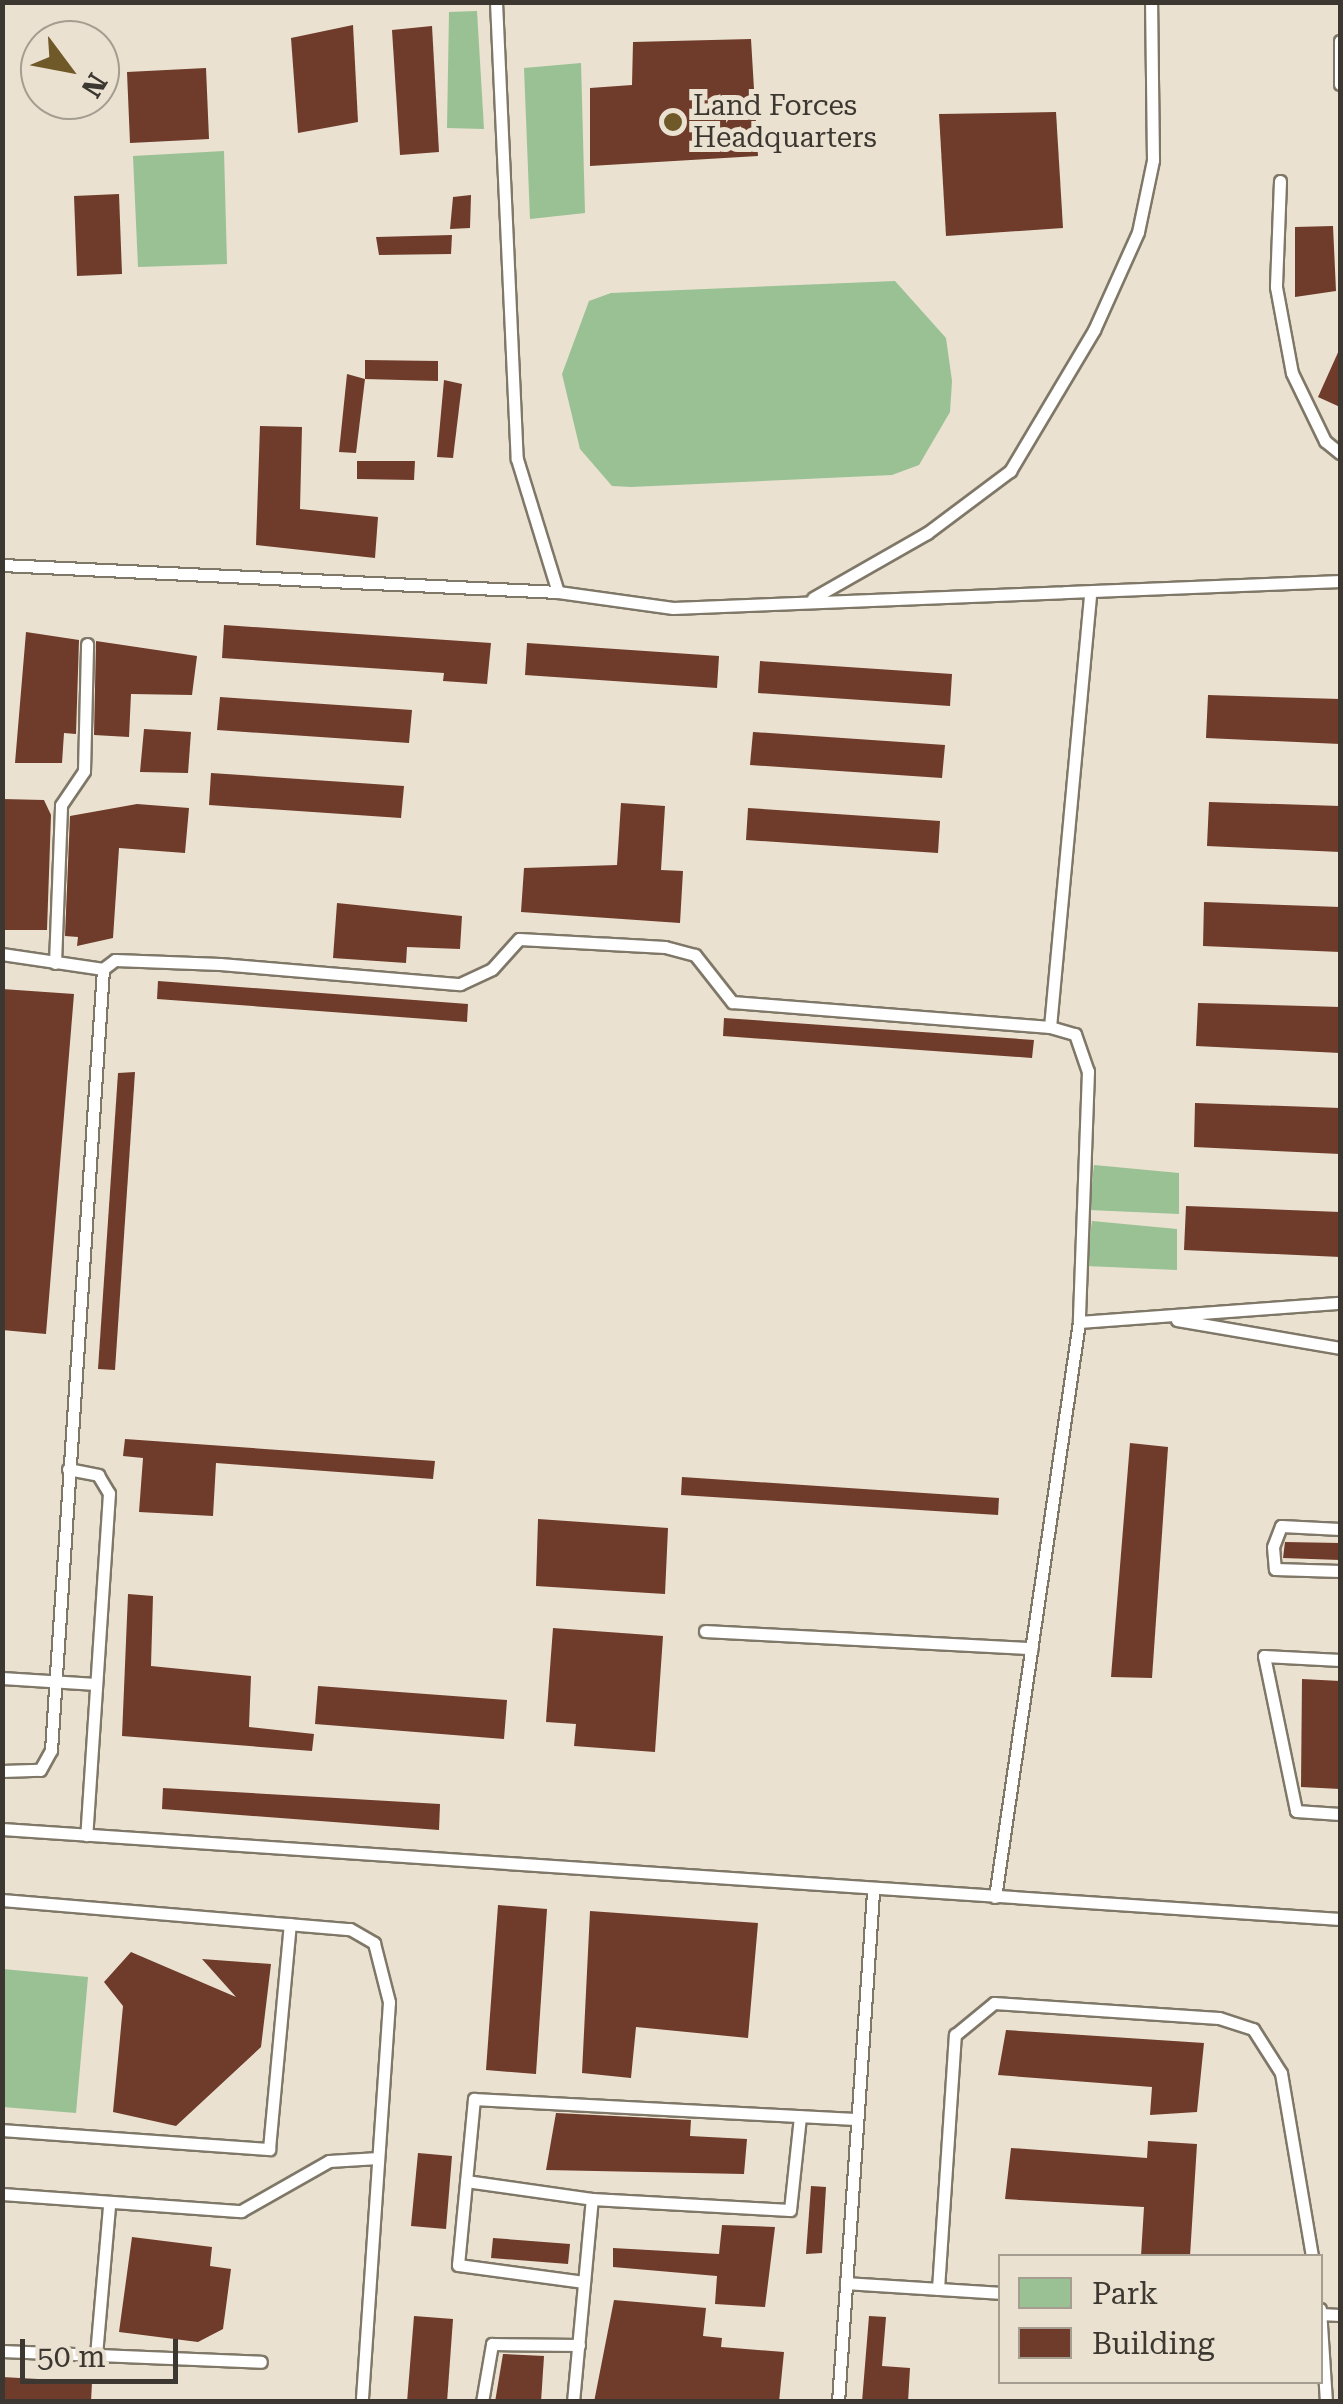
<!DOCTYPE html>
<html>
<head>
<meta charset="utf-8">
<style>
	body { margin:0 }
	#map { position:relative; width:1343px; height:2404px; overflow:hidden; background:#eae1d0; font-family:"Roboto Serif",serif }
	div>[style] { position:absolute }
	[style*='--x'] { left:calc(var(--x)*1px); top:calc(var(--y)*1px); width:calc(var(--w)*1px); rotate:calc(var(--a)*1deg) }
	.green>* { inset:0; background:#99c193 }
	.building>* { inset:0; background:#6f3b2a }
	.roads { filter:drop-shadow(2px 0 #7f7767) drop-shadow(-2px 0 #7f7767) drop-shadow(0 2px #7f7767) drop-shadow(0 -2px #7f7767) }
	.service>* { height:11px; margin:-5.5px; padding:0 5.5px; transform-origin:5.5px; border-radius:5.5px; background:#fff }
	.dots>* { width:28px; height:28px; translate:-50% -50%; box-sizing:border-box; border:5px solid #eae1d0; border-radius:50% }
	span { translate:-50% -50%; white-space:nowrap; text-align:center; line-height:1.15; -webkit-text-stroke:10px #eae1d0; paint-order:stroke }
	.poi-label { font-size:28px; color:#3c3831 }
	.left { translate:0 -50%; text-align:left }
	.frame { position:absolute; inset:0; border:5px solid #3c3831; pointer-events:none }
	.legend { position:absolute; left:998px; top:2254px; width:325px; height:130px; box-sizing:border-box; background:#eae1d0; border:2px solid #a49d90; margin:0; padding:12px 18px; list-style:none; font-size:30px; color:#3c3831 }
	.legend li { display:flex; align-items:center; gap:20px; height:50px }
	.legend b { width:50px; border:2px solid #a49d90 }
	.north { position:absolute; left:20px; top:20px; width:100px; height:100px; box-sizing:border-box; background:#eae1d0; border:2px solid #a49d90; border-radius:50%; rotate:122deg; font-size:28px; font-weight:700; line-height:40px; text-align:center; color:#3c3831 }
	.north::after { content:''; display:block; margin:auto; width:35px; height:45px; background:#705929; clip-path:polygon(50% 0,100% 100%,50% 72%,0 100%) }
	.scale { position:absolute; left:20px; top:2339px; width:158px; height:45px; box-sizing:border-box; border:5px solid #3c3831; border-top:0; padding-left:12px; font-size:30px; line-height:35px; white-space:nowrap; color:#3c3831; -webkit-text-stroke:8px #eae1d0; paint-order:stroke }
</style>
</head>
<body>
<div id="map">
	<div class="green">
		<i style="clip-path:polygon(477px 11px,484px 129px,447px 128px,449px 12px)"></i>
		<i style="clip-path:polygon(581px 63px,585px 213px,530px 219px,524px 68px)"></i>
		<i style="clip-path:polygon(224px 151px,227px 264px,138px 267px,133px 156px)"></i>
		<i style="clip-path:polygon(895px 281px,946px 338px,952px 381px,950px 412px,919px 465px,892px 475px,631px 487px,612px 486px,580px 449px,562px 374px,589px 301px,611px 293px)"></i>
		<i style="clip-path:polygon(1094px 1165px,1179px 1173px,1179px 1214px,1089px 1210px)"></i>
		<i style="clip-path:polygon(1092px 1221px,1177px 1229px,1177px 1270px,1086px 1266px)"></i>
		<i style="clip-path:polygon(3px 1969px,88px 1977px,76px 2113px,3px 2107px)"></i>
	</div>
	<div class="building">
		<i style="clip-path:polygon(353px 25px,358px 122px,298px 133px,291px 38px)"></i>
		<i style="clip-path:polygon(432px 26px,439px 152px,400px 155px,392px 30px)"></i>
		<i style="clip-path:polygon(751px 39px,758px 156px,590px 166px,590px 88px,632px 85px,633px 42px)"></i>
		<i style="clip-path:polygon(206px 68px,209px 139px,130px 143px,127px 72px)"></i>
		<i style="clip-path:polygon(1056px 112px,1063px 228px,946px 236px,939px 114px)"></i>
		<i style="clip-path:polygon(119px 194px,122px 274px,77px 276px,74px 196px)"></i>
		<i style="clip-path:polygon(471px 195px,470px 228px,450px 229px,453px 197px)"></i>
		<i style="clip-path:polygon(1333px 226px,1336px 291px,1295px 297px,1295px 227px)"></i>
		<i style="clip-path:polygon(452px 235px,451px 254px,379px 255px,376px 237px)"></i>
		<i style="clip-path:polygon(1340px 348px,1340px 407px,1318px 397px)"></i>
		<i style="clip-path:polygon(365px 360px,438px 361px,438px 381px,365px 379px)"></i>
		<i style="clip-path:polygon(347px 374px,365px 379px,356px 453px,339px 452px)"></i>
		<i style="clip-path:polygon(444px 380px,462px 384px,453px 458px,437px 457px)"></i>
		<i style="clip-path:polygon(260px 426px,302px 427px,300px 509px,378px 517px,375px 558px,256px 545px)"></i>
		<i style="clip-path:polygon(357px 461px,415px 461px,414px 480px,357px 479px)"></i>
		<i style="clip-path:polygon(224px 625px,491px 643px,487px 684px,443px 681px,444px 673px,222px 658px)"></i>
		<i style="clip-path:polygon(26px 632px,79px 640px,76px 734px,64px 733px,62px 763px,15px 763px)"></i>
		<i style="clip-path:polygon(96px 641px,197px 656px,192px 695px,131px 694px,129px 737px,94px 735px)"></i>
		<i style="clip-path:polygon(527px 643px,719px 656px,717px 688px,525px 675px)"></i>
		<i style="clip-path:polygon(760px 661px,952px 674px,950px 706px,758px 693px)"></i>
		<i style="clip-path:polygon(1208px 695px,1340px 699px,1340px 744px,1206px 738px)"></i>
		<i style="clip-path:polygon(220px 697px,412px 710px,409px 743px,217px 730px)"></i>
		<i style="clip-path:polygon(144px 729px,191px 732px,188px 773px,140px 772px)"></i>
		<i style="clip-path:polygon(753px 732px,945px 745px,942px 778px,750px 765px)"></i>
		<i style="clip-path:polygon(211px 773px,404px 786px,401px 818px,209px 805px)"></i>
		<i style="clip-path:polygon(2px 799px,44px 800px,51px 815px,47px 930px,2px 930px)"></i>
		<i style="clip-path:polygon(1209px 802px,1340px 806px,1340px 852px,1207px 846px)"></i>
		<i style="clip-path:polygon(621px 803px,665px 806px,661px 870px,683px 871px,680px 923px,521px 912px,524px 868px,617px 865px)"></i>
		<i style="clip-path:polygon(137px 804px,189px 808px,185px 853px,119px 848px,113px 938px,77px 946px,78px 937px,65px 936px,70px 816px)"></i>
		<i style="clip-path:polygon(748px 808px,940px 821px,938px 853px,746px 840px)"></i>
		<i style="clip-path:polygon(1204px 902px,1340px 907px,1340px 952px,1203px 946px)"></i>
		<i style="clip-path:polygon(337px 903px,462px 916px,460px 949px,407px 947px,406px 963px,333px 958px)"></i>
		<i style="clip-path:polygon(158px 981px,468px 1004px,467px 1022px,157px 999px)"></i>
		<i style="clip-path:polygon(2px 989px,74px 994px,46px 1334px,2px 1330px)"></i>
		<i style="clip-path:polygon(1198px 1003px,1340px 1007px,1340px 1053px,1196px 1046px)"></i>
		<i style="clip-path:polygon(724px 1018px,1034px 1040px,1032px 1058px,723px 1036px)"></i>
		<i style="clip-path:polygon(135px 1072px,115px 1370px,98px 1369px,118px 1073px)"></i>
		<i style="clip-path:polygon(1195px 1103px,1340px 1108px,1340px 1154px,1194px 1147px)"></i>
		<i style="clip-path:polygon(1186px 1206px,1340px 1212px,1340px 1257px,1184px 1250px)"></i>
		<i style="clip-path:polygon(125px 1439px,435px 1461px,433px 1479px,216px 1463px,213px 1516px,139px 1512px,143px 1458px,123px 1456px)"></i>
		<i style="clip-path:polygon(1130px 1443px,1168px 1447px,1152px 1678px,1111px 1677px)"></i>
		<i style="clip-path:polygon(682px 1477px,999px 1498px,998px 1515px,681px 1495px)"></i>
		<i style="clip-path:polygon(538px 1519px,668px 1528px,665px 1594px,536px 1586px)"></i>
		<i style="clip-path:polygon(1285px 1542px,1340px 1543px,1340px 1560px,1283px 1558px)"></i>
		<i style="clip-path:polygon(128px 1594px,153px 1596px,151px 1666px,251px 1676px,249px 1727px,314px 1734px,312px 1751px,122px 1736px)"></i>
		<i style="clip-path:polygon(553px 1628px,663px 1636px,655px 1752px,574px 1746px,576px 1724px,546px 1722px)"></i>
		<i style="clip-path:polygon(1302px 1679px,1340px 1681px,1340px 1789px,1301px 1787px)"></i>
		<i style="clip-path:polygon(318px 1686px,507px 1700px,504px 1739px,315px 1724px)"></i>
		<i style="clip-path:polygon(163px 1788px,440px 1804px,439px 1830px,162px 1809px)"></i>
		<i style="clip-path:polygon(498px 1905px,547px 1909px,536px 2074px,486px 2070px)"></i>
		<i style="clip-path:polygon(590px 1911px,758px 1923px,748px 2038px,636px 2027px,631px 2078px,582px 2073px)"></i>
		<i style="clip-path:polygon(131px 1952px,236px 1997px,202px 1959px,271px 1964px,261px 2047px,176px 2126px,113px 2112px,123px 2006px,104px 1982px)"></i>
		<i style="clip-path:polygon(1006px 2030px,1204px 2043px,1197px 2112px,1150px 2115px,1152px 2087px,998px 2075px)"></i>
		<i style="clip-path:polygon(556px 2113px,691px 2120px,690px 2136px,747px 2139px,744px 2174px,546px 2170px)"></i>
		<i style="clip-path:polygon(1148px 2141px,1197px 2144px,1190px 2256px,1141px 2256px,1144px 2207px,1005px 2199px,1011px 2148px,1147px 2158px)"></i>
		<i style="clip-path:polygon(418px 2153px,452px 2156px,446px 2229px,411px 2226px)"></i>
		<i style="clip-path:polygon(811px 2186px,826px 2187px,822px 2253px,806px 2254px)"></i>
		<i style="clip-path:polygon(722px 2225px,775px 2227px,765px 2307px,715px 2304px,717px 2276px,613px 2267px,613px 2248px,719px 2254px)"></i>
		<i style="clip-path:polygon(132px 2237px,212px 2247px,210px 2266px,231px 2269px,223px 2329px,198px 2342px,119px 2332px)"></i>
		<i style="clip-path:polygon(493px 2238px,570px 2244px,568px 2264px,491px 2258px)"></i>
		<i style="clip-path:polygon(614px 2300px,706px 2308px,703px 2336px,722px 2338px,721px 2347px,784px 2352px,779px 2402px,594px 2402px)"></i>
		<i style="clip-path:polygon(414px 2316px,453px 2319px,447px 2402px,407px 2402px)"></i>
		<i style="clip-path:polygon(869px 2316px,886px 2317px,882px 2366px,910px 2368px,908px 2402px,862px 2402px)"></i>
		<i style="clip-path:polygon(503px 2354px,544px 2356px,541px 2402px,495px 2402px)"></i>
		<i style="clip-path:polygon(2px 2377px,92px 2382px,91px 2402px,2px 2402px)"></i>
	</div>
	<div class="roads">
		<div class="service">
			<i style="--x:496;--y:2;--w:457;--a:87.4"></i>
			<i style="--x:517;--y:459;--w:139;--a:72.9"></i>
			<i style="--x:1340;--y:41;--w:43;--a:90"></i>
			<i style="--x:1280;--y:181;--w:106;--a:92.2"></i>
			<i style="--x:1276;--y:287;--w:87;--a:79.5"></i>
			<i style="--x:1292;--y:373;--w:76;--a:64.1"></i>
			<i style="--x:1325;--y:441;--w:19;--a:39"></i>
			<i style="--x:2;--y:565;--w:557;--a:2.78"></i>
			<i style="--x:558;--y:592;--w:116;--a:7.9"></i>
			<i style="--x:673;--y:608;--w:668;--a:-2.32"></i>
			<i style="--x:813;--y:598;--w:131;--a:-29.7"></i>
			<i style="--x:927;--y:533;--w:104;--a:-36.8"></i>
			<i style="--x:1010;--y:471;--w:164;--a:-59.2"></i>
			<i style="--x:1094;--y:330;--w:107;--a:-65.8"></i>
			<i style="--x:1138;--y:232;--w:74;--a:-78.2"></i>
			<i style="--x:1153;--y:160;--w:158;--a:-90.7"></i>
			<i style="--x:2;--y:954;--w:102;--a:8.4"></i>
			<i style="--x:55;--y:963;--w:158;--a:-87.8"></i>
			<i style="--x:61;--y:805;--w:41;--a:-55.9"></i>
			<i style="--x:84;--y:771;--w:127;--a:-88.6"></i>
			<i style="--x:1050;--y:1027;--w:432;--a:-84.7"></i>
			<i style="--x:1177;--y:1320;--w:165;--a:9.7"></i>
			<i style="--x:1079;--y:1322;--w:262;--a:-4.2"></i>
			<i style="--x:68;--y:1469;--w:31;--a:11"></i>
			<i style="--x:98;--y:1475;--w:21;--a:59"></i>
			<i style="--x:109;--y:1493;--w:343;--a:93.8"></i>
			<i style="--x:1340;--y:1529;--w:59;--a:-177.1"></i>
			<i style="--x:1281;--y:1526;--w:22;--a:111"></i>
			<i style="--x:1273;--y:1547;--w:22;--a:85"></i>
			<i style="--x:1275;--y:1569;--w:65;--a:1.8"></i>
			<i style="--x:705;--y:1631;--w:327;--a:3"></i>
			<i style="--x:1340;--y:1660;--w:76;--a:-177"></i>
			<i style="--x:1264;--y:1656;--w:158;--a:78.3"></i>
			<i style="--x:1296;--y:1811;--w:44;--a:3.9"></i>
			<i style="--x:2;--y:1678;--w:94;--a:3.7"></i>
			<i style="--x:2;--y:1771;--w:38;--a:-2"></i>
			<i style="--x:40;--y:1770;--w:23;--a:-61"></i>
			<i style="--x:51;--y:1750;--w:783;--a:-86.19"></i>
			<i style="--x:103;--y:969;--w:15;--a:-37"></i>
			<i style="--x:115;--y:960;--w:105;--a:2.2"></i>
			<i style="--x:220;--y:964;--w:241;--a:4.8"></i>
			<i style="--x:460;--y:984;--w:35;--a:-25"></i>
			<i style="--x:492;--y:969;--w:40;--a:-48"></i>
			<i style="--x:519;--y:939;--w:146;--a:3.1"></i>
			<i style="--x:665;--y:947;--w:31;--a:15"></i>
			<i style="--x:695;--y:955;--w:60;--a:51.8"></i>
			<i style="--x:732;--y:1002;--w:319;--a:4.5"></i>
			<i style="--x:1050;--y:1027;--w:26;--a:16"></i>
			<i style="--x:1075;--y:1034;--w:39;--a:71"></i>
			<i style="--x:1088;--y:1071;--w:251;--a:92.1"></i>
			<i style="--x:1079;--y:1322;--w:581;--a:98.31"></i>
			<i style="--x:2;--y:1829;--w:1341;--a:3.85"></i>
			<i style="--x:2;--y:1900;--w:349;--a:4.8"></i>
			<i style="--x:350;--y:1929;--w:28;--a:30"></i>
			<i style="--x:374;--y:1943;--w:61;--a:75.7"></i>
			<i style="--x:389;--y:2002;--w:401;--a:93.9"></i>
			<i style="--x:2;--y:2130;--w:268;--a:4.1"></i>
			<i style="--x:269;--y:2149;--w:226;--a:-84.7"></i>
			<i style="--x:466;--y:2181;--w:127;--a:8.1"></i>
			<i style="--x:592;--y:2199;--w:198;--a:3.2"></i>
			<i style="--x:790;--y:2210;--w:94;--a:-83.9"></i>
			<i style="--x:2;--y:2194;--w:240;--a:4.1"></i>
			<i style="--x:241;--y:2211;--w:101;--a:-29.6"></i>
			<i style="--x:329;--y:2161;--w:49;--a:-3.5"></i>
			<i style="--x:584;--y:2282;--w:127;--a:-172.3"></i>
			<i style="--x:458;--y:2265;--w:167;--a:-84.5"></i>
			<i style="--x:474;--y:2099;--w:381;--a:3"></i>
			<i style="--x:846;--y:2283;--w:155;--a:3.7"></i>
			<i style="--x:938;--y:2289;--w:255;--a:-86.2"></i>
			<i style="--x:955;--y:2035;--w:50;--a:-39.4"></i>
			<i style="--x:994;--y:2003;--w:225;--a:3.8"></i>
			<i style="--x:1219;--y:2018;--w:36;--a:18"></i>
			<i style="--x:1253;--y:2029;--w:52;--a:57.5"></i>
			<i style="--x:1281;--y:2073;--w:186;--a:80.4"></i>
			<i style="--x:1320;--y:2309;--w:93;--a:86.3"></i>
			<i style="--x:1320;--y:2314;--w:20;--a:3"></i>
			<i style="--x:2;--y:2351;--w:259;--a:2.4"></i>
			<i style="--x:96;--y:2355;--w:150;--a:-85"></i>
			<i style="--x:482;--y:2402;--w:59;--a:-80.2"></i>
			<i style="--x:492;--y:2344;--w:87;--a:0.7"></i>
			<i style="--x:573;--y:2402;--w:204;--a:-84.7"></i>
			<i style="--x:838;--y:2402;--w:511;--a:-86.07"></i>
		</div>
	</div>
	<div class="dots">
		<i style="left:673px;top:122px;background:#705929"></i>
	</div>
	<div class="poi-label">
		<span class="left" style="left:693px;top:122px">Land Forces<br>Headquarters</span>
	</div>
	<div class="frame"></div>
	<ul class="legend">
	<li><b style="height:28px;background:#99c193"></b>Park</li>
	<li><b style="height:28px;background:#6f3b2a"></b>Building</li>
	</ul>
	<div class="north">N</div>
	<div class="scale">50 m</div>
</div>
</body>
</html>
